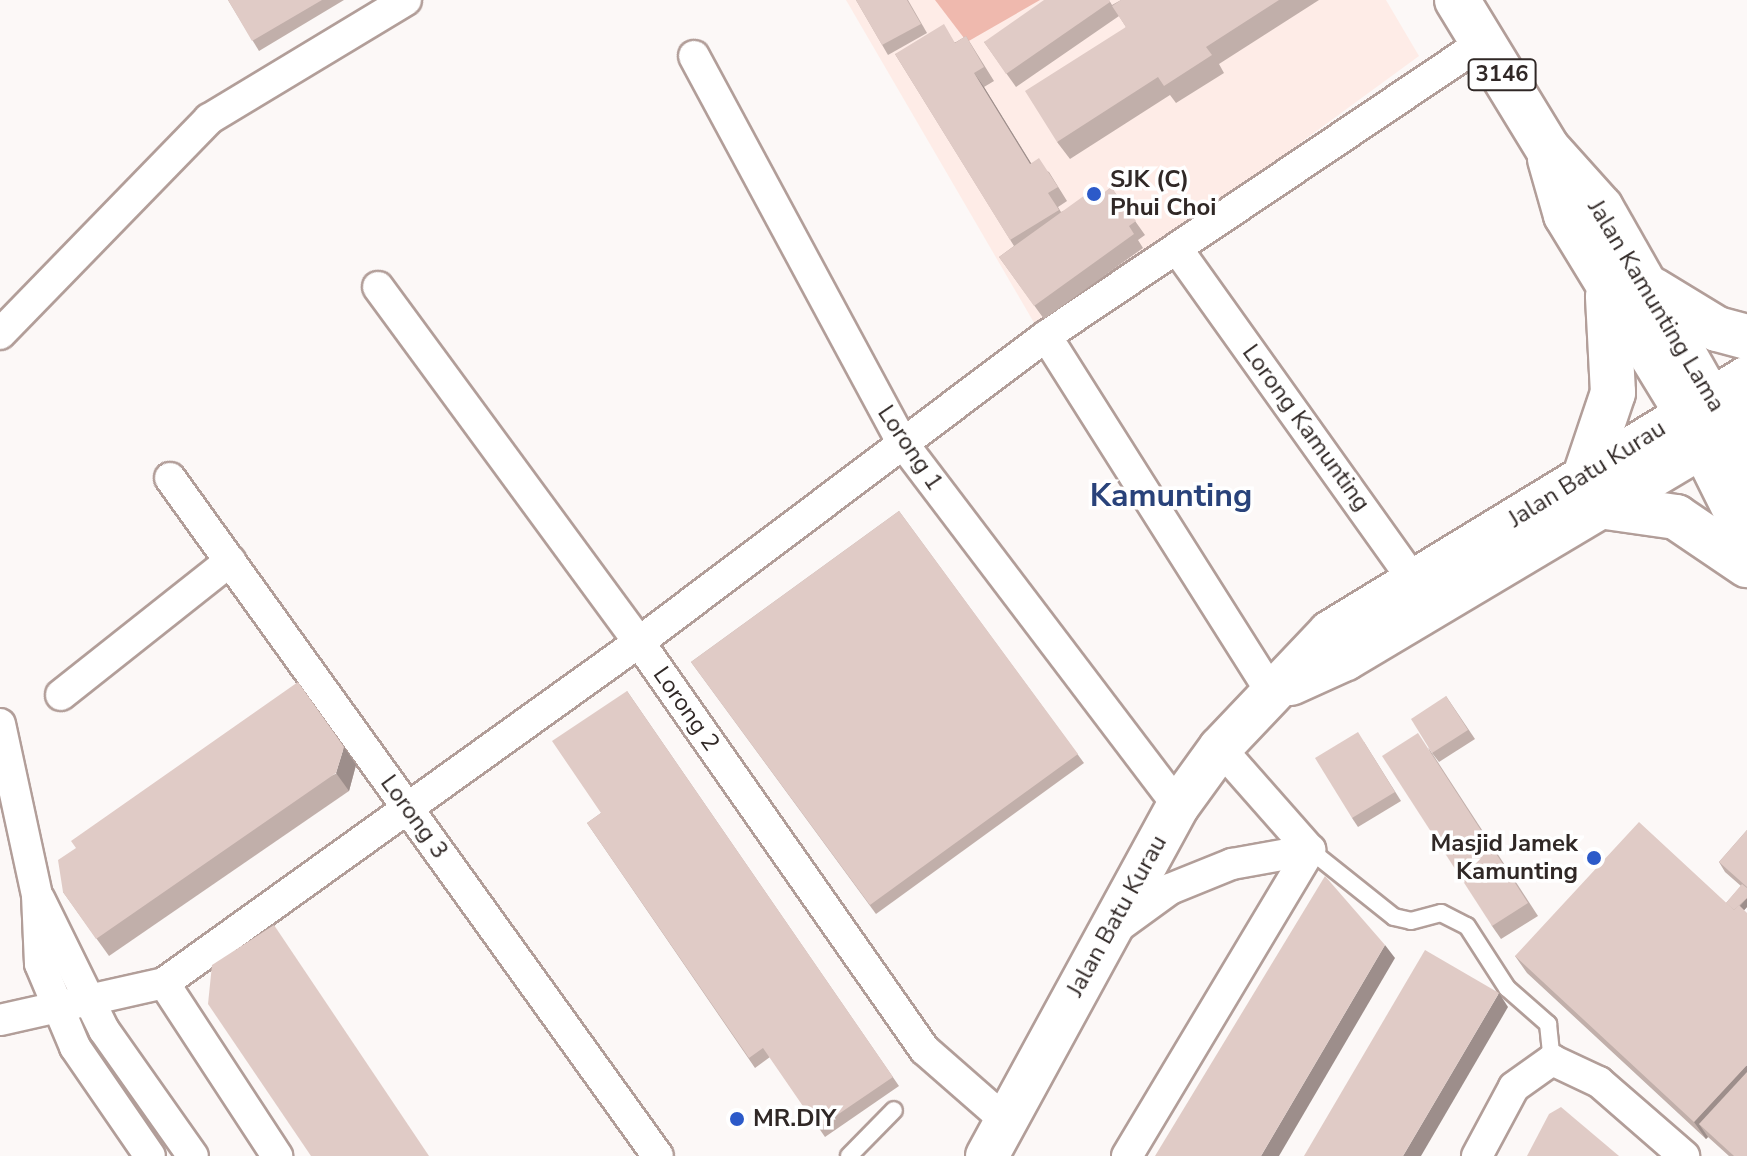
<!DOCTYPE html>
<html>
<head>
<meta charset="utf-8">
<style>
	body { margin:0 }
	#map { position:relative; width:1747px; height:1156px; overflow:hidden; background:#fcf8f7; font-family:"Nunito Sans",sans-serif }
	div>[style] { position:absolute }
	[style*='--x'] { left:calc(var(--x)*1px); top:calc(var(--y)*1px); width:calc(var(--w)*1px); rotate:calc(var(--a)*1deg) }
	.built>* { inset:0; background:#feece7 }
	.green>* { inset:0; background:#efb9ae }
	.roads { filter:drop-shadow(2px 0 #b29e99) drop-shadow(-2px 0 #b29e99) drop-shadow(0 2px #b29e99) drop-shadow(0 -2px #b29e99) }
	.service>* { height:16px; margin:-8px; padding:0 8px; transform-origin:8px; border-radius:8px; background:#fff }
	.minor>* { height:30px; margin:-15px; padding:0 15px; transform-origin:15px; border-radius:15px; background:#fff }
	.secondary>* { height:42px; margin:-21px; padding:0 21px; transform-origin:21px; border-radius:21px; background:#fff }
	.primary>* { height:44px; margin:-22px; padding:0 22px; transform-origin:22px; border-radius:22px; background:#fff }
	.wall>* { inset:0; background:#c1afaa }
	.shaded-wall>* { inset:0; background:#9d8e8b }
	.building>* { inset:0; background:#e0cbc6 }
	.dots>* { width:22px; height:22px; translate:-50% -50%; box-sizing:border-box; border:4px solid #fff; border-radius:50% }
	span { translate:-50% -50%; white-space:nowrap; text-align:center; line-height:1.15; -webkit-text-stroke:7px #fff; paint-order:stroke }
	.shield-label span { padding:2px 6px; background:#fff; border:2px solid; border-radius:6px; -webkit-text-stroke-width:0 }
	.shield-label { font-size:22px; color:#302826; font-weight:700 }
	.poi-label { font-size:24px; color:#302826; font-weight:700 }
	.left { translate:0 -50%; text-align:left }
	.right { translate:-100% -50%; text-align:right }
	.street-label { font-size:24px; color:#302826 }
	.district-label { font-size:32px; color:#29427a; font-weight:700 }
</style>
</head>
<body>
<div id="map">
	<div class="built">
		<i style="clip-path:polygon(846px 0,1386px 0,1419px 56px,1040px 333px)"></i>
	</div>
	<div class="green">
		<i style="clip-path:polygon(935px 0,1040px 0,967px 42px)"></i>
	</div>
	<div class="roads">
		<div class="service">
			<i style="--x:1310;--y:850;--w:107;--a:38.6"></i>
			<i style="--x:1394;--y:917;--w:17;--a:13"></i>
			<i style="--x:1411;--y:921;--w:31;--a:-15"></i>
			<i style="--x:1441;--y:913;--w:29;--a:27"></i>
			<i style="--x:1467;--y:926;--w:74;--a:57.2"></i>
			<i style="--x:1507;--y:988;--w:55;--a:41.3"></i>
			<i style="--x:1548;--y:1024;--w:36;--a:84"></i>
			<i style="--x:849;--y:1156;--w:64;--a:-45.6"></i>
		</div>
		<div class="minor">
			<i style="--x:694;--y:56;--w:437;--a:61.7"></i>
			<i style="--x:901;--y:441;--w:458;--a:52.8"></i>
			<i style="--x:1180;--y:253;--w:422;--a:54.5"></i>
			<i style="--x:378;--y:287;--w:441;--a:53.7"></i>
			<i style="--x:639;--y:642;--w:498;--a:55"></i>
			<i style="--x:925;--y:1050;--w:106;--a:41.2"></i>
			<i style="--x:0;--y:334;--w:300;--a:-45.8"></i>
			<i style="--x:209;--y:119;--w:230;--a:-31.1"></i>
			<i style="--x:1046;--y:336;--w:423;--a:57.7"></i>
			<i style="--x:170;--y:478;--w:835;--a:54.26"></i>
			<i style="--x:61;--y:695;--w:216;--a:-38.4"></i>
			<i style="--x:0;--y:724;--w:175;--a:77.8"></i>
			<i style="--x:37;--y:895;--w:69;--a:87.5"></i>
			<i style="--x:40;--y:964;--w:90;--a:67.1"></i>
			<i style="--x:75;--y:1047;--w:132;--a:55.5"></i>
			<i style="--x:1220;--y:748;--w:136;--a:48.6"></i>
			<i style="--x:40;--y:900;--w:145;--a:63.8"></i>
			<i style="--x:104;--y:1030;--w:154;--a:54.8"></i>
			<i style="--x:1115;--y:929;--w:68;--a:-36"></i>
			<i style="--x:1170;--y:889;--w:67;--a:-22"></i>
			<i style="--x:1232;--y:864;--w:79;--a:-10.2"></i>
			<i style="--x:164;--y:983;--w:207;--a:56.8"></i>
			<i style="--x:0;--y:1020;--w:168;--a:-12.7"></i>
			<i style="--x:164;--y:983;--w:585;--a:-35.67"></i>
			<i style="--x:639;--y:642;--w:509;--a:-36.94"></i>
			<i style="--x:1046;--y:336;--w:527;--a:-33.93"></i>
			<i style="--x:1127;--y:1156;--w:357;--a:-59.1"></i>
			<i style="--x:1477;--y:1156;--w:78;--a:-61.8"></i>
			<i style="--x:1514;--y:1087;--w:47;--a:-35.4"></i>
			<i style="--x:1552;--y:1060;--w:52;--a:25.1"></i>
			<i style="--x:1599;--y:1082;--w:113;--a:41"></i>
		</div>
		<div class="secondary">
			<i style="--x:1291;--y:684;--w:60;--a:-24.4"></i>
			<i style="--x:1346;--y:659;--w:467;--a:-30.8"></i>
			<i style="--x:987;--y:1156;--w:399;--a:-61.4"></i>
			<i style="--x:1178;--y:806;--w:72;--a:-54.1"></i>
			<i style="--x:1220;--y:748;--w:160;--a:-46.5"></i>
			<i style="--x:1330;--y:632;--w:489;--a:-31.4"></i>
		</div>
		<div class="primary">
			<i style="--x:1457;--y:0;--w:175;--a:58.6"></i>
			<i style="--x:1548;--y:149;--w:79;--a:48.1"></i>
			<i style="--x:1601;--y:208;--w:296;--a:60.4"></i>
			<i style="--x:1550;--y:159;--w:58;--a:74.1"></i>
			<i style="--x:1566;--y:215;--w:232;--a:58.6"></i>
			<i style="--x:1687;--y:413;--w:135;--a:63.6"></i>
			<i style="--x:1653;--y:290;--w:75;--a:31.4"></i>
			<i style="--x:1717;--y:329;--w:31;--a:15"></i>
			<i style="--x:1585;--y:476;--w:88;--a:-71.4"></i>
			<i style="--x:1613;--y:393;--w:97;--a:-93"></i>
			<i style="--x:1599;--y:506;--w:78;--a:8.1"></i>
			<i style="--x:1676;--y:517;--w:86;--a:34.1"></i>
		</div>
	</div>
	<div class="wall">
		<i style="clip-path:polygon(228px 0,344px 0,259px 51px)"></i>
		<i style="clip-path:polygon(856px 0,908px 0,927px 33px,888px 55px)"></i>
		<i style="clip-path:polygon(1109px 0,1112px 5px,1121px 0,1319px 0,1219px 64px,1224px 73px,1176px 103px,1170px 95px,1070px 159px,1057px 142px,1126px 27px,1119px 16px,1016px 87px,984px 42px)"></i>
		<i style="clip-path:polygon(966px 36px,994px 81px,984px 87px,1031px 163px,1049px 172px,1067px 201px,1058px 207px,1061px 212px,1104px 193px,1111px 187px,1145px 235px,1138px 240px,1143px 248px,1044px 319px,999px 257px,1014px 246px,895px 54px,956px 42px)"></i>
		<i style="clip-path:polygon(899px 511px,1084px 763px,876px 914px,691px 662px)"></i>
		<i style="clip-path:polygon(627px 691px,899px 1086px,825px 1137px,770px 1057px,755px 1068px,587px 823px,601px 813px)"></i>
		<i style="clip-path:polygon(1446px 696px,1475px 739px,1439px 762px,1432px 753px)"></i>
		<i style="clip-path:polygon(1364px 742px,1401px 801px,1358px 827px,1352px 818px)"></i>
		<i style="clip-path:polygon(1428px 747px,1538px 916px,1501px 939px,1492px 926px)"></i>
		<i style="clip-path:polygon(356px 765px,349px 791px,109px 956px,63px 892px)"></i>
		<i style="clip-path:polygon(1747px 830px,1747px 907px,1744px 910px,1747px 1156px,1729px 1156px,1708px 1137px,1706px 1139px,1527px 973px,1515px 956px,1726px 903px,1741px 886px,1725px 872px,1719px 862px)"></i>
	</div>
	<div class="shaded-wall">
		<i style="clip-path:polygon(974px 73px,984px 87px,1040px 178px,1030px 164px)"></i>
		<i style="clip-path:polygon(344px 747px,356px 765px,349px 791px,336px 773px)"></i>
		<i style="clip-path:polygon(1747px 898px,1747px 907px,1737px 918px,1733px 914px)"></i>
		<i style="clip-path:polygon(1385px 945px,1395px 958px,1279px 1156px,1261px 1156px)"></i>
		<i style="clip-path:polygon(1499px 993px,1508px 1007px,1421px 1156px,1403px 1156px)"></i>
		<i style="clip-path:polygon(1747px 1065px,1747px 1096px,1699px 1124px,1708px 1137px,1706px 1139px,1694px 1122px)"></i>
	</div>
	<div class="building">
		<i style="clip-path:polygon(228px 0,322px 0,252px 41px)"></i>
		<i style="clip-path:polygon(856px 0,907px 0,921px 24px,882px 45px)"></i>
		<i style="clip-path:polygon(1044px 0,1109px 0,1110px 2px,1006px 74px,984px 42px)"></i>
		<i style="clip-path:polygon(1121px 0,1279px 0,1206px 47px,1212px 55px,1164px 86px,1158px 77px,1057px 142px,1025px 91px,1126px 27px,1112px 6px)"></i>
		<i style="clip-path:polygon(944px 24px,955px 43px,966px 36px,984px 67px,974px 73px,1030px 164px,1039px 158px,1058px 187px,1048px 193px,1059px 210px,1010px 240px,895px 54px)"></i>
		<i style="clip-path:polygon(1099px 185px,1104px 193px,1111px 187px,1136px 221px,1129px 226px,1134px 234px,1034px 306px,999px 257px)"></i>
		<i style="clip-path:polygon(899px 511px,1078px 754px,870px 905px,691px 662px)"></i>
		<i style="clip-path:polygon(298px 682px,344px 747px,336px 773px,96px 939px,63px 892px,58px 860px,76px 848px,71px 841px)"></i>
		<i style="clip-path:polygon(627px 691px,893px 1077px,818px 1128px,763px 1048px,749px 1058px,587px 823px,601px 813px,552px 741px)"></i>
		<i style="clip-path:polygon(1446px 696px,1468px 730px,1432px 753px,1411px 719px)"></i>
		<i style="clip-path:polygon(1358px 732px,1395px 792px,1352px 818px,1315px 758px)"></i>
		<i style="clip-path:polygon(1418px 733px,1528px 903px,1492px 926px,1382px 756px)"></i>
		<i style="clip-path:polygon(1639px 822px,1734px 910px,1739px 905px,1747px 913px,1747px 1065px,1694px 1122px,1515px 956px)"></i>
		<i style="clip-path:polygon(1747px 830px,1747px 887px,1719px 862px)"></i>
		<i style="clip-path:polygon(1325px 876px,1385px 945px,1261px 1156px,1155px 1156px)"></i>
		<i style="clip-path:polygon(1742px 884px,1747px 888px,1747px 898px,1734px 910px,1726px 903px)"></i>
		<i style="clip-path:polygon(274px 925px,429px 1156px,311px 1156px,208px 1004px,212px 965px)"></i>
		<i style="clip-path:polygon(1425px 950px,1499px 993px,1403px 1156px,1304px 1156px)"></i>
		<i style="clip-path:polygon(1747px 1072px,1747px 1156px,1734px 1156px,1699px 1124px)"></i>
		<i style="clip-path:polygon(1561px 1107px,1619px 1156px,1527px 1156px,1549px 1114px)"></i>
	</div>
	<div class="dots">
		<i style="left:1094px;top:194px;background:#2c5ac9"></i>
		<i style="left:1594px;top:858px;background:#2c5ac9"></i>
		<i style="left:737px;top:1119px;background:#2c5ac9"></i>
	</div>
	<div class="shield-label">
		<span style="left:1502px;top:75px">3146</span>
	</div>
	<div class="poi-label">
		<span class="left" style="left:1110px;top:194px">SJK (C)<br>Phui Choi</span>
		<span class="right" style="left:1578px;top:858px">Masjid Jamek<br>Kamunting</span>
		<span class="left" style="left:753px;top:1119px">MR.DIY</span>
	</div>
	<div class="street-label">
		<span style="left:1656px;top:306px;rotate:59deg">Jalan Kamunting Lama</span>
		<span style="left:1306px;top:428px;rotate:54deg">Lorong Kamunting</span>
		<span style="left:910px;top:448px;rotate:56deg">Lorong 1</span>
		<span style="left:1587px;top:474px;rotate:-32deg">Jalan Batu Kurau</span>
		<span style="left:686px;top:709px;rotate:55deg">Lorong 2</span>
		<span style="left:414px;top:817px;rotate:54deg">Lorong 3</span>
		<span style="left:1117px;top:916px;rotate:-61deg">Jalan Batu Kurau</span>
	</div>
	<div class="district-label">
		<span style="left:1171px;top:496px">Kamunting</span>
	</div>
</div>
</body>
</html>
